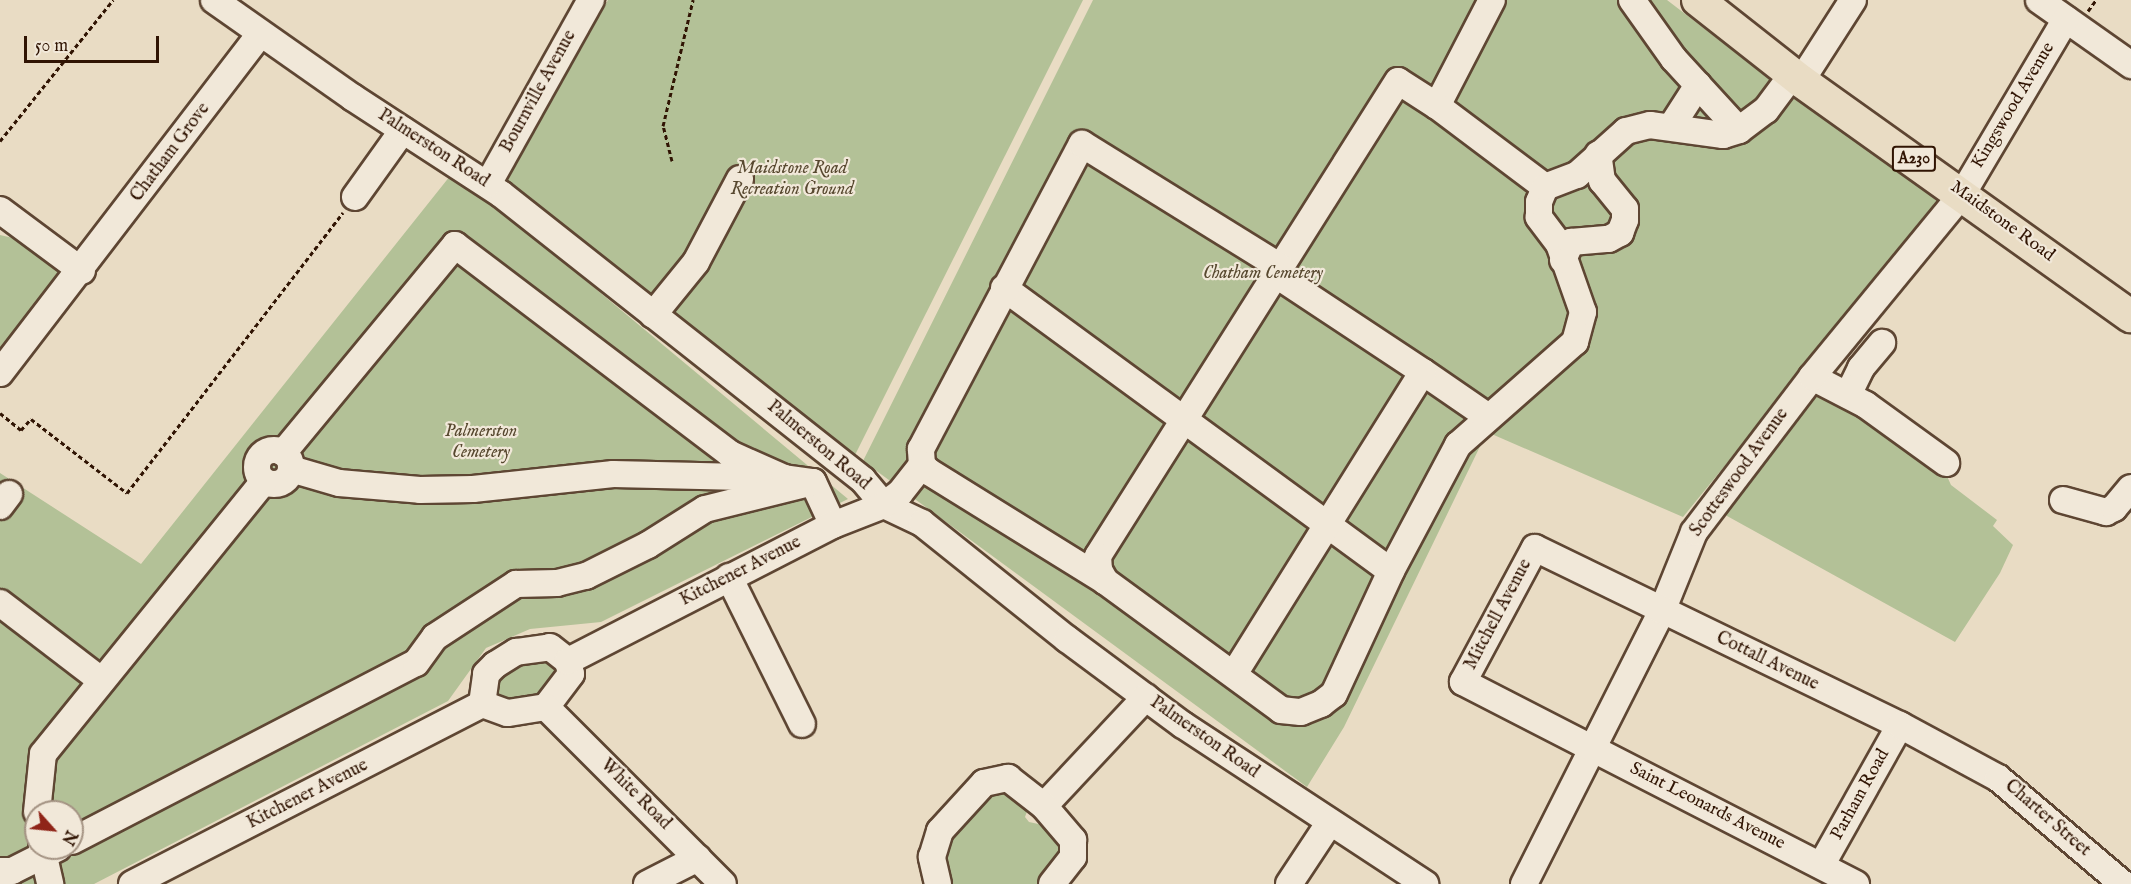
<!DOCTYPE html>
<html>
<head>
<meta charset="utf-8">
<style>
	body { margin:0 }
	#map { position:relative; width:2131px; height:884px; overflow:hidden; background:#e9dcc4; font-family:"IM FELL English",serif }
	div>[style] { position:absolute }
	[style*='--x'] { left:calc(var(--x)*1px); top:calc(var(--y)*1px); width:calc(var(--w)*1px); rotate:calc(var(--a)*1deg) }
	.green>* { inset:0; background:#b3c197 }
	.path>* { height:3px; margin-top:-1.5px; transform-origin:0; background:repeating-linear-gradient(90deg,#301403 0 4.5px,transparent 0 7.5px) }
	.roads { filter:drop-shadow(2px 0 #5e4633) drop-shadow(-2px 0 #5e4633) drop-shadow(0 2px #5e4633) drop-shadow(0 -2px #5e4633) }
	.minor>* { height:26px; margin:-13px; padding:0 13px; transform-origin:13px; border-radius:13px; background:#f1e8d9 }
	.minor>.ring { margin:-13px; padding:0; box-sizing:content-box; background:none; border:26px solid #f1e8d9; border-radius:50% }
	.major>* { height:32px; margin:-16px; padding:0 16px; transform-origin:16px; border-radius:16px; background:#e9dcc4 }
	span { translate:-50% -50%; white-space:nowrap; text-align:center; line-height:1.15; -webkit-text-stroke:4.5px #f1e8d9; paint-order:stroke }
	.shield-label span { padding:2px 4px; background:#f1e8d9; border:2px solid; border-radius:4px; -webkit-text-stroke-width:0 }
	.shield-label { font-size:16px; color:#301403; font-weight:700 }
	.street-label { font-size:18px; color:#301403 }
	.park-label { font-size:18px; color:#57482f; font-style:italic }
	.north { position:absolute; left:24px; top:800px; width:60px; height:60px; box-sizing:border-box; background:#f1e8d9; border:2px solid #a49383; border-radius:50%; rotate:117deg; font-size:16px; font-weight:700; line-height:24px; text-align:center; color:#301403 }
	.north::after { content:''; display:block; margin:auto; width:21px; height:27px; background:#8f2418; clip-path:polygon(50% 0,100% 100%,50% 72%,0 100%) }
	.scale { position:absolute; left:24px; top:36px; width:135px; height:27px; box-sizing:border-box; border:3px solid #301403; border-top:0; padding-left:8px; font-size:18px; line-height:21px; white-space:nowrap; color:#301403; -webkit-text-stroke:4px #f1e8d9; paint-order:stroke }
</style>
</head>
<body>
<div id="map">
	<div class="green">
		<i style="clip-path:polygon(608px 0,1083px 0,852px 461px,507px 180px)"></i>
		<i style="clip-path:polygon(1093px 0,1667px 0,1796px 99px,1943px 198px,1683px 517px,1487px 432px,1344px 727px,1307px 787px,863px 461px)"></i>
		<i style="clip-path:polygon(evenodd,454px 171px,848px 499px,601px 622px,530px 629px,486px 648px,448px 701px,94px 884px,0 884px,0 473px,141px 564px,454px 171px,36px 812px,72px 812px,72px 848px,36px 848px,36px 812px)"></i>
		<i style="clip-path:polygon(0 235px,26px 241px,60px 271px,60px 283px,0 360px)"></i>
		<i style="clip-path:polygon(1817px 392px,1844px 404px,1946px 474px,1951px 485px,1997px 520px,1993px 526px,2013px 545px,2000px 573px,1955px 642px,1718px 511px)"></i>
		<i style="clip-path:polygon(537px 659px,553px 665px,556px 679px,546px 692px,500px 708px,491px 688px,495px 680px)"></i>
		<i style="clip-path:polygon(1000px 785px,1030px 803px,1025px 817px,1029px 822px,1043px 825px,1049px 822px,1066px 848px,1042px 884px,945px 884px,944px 834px)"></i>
	</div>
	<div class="path">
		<i style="--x:2088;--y:11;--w:14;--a:-54"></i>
		<i style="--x:0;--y:141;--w:181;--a:-51.3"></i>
		<i style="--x:672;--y:161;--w:36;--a:-104"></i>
		<i style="--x:663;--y:126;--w:130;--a:-76.6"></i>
		<i style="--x:0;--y:413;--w:27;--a:39"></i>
		<i style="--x:21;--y:430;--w:15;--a:-48"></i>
		<i style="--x:31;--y:419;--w:121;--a:37.6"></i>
		<i style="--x:127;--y:493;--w:354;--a:-52.4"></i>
	</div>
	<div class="roads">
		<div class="minor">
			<i style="--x:214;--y:0;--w:169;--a:35.1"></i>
			<i style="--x:352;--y:97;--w:178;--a:33.1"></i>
			<i style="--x:501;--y:194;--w:461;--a:38.3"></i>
			<i style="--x:863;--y:480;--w:33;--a:50"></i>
			<i style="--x:884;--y:505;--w:42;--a:25.3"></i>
			<i style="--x:922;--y:523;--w:186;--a:38.7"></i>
			<i style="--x:1067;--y:639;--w:144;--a:36.6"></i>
			<i style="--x:1183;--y:725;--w:290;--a:33.3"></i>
			<i style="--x:1632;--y:0;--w:72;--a:54.6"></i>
			<i style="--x:1674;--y:59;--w:96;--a:47.5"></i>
			<i style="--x:2039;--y:0;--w:113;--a:35.2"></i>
			<i style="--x:1801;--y:81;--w:96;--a:-57.3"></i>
			<i style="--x:1437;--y:106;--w:119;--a:-62.6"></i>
			<i style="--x:1671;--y:127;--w:50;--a:-57.3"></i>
			<i style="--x:488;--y:184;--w:211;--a:-60.8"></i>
			<i style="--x:1545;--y:187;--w:135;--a:-143.1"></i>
			<i style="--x:1437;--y:106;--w:46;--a:-147.3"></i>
			<i style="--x:1398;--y:81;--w:562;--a:122.28"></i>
			<i style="--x:1098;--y:556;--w:14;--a:86"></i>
			<i style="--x:1099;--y:570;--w:13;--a:61"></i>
			<i style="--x:1105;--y:581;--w:218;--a:36.2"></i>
			<i style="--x:1281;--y:710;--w:20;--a:6"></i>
			<i style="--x:1301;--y:712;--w:22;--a:-22"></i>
			<i style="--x:1321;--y:704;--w:16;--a:-38"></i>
			<i style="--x:1334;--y:694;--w:136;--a:-65.1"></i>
			<i style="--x:1391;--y:571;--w:143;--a:-62"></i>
			<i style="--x:1458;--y:445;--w:156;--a:-41.4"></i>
			<i style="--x:1575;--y:342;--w:31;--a:-75"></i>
			<i style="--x:1583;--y:312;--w:72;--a:-109.4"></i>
			<i style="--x:1559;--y:244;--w:34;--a:-127"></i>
			<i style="--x:1539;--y:217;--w:15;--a:-90"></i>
			<i style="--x:1539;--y:202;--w:16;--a:-68"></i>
			<i style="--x:1545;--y:187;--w:34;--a:-21"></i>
			<i style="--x:1577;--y:175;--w:66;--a:-41.9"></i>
			<i style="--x:1626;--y:131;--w:25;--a:-14"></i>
			<i style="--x:1650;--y:125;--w:74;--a:7.8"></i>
			<i style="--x:1723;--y:135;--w:17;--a:-17"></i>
			<i style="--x:1739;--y:130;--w:34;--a:-37"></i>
			<i style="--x:1766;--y:110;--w:44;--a:-53.4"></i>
			<i style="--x:355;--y:197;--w:82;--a:-54.4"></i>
			<i style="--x:0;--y:210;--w:102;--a:36.6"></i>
			<i style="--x:1563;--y:260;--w:20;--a:-66"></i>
			<i style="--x:1571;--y:242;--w:38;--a:-5"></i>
			<i style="--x:1609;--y:239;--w:13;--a:-29"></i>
			<i style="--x:1620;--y:233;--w:14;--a:-69"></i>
			<i style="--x:1625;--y:220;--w:11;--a:-90"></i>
			<i style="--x:1625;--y:209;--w:36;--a:-129"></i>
			<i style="--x:1602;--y:181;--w:27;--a:-98"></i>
			<i style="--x:1004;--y:288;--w:479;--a:36.2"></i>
			<i style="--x:653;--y:315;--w:68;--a:-50.9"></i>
			<i style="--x:696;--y:262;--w:94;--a:-62.1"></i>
			<i style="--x:1423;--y:372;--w:78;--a:34.5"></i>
			<i style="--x:0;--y:373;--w:427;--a:-52.5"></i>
			<i style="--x:1812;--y:377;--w:61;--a:27.4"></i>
			<i style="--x:1866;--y:405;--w:99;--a:35.9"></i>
			<i style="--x:1848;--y:395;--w:30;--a:-64"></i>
			<i style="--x:1861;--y:368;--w:33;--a:-50"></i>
			<i class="ring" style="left:257px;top:450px;width:8px;height:8px"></i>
			<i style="--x:283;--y:453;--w:270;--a:-50.4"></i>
			<i style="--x:455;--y:245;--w:345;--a:37.2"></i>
			<i style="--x:730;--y:454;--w:59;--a:24"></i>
			<i style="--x:291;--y:469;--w:50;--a:16.3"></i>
			<i style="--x:339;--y:483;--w:81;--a:4.9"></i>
			<i style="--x:420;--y:490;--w:53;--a:-1.1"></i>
			<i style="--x:473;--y:489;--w:141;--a:-6.1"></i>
			<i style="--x:613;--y:474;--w:171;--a:1.3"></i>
			<i style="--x:784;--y:478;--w:29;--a:8"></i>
			<i style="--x:813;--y:482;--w:47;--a:65.1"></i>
			<i style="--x:2063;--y:500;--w:45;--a:15.6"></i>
			<i style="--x:2106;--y:512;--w:9;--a:-27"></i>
			<i style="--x:2114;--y:508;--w:26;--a:-50"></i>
			<i style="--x:0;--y:506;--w:15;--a:-53"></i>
			<i style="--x:729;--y:577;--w:164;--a:63.6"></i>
			<i style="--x:1105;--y:581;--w:207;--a:-148.2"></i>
			<i style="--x:929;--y:472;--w:10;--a:-135"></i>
			<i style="--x:922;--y:465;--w:16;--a:-94"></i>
			<i style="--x:921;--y:449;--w:345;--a:-62.2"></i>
			<i style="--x:1082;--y:144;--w:233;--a:31.8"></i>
			<i style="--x:0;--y:603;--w:128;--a:37.4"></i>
			<i style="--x:550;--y:647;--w:23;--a:38"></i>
			<i style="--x:568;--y:661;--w:13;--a:77"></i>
			<i style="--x:571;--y:674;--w:41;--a:127.1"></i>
			<i style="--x:546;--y:707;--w:39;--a:171"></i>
			<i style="--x:507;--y:713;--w:27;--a:-160"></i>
			<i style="--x:482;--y:704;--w:30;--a:-82"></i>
			<i style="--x:486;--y:674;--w:13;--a:-45"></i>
			<i style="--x:495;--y:665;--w:25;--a:-32"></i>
			<i style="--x:516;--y:652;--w:34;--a:-8"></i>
			<i style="--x:568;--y:661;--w:298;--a:-27.2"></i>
			<i style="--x:833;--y:525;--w:55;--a:-21.4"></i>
			<i style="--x:884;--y:505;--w:20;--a:-37"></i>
			<i style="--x:900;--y:493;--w:36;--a:-52"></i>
			<i style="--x:1234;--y:674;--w:356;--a:-58"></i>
			<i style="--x:1423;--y:372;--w:178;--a:-146.5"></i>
			<i style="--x:546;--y:707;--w:250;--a:45"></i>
			<i style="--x:1044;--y:806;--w:149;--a:-46.9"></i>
			<i style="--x:37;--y:812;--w:58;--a:-84.1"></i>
			<i style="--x:43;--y:754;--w:351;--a:-51"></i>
			<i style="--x:72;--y:841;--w:387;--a:-27.4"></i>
			<i style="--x:416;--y:663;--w:32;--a:-54"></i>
			<i style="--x:435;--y:637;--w:97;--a:-33.2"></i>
			<i style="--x:516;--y:584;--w:41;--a:-1.4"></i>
			<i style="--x:557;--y:583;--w:30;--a:-14"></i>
			<i style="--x:586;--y:576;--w:69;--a:-26.6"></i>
			<i style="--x:648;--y:545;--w:67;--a:-32.3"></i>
			<i style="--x:705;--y:509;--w:111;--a:-14"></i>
			<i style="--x:42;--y:848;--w:37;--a:77"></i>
			<i style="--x:1822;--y:864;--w:159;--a:-60.7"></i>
			<i style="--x:0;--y:871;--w:12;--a:0"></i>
			<i style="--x:12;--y:871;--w:51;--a:-26.6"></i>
			<i style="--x:132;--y:884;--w:394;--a:-27.2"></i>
			<i style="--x:647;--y:884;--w:57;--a:-27"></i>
			<i style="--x:938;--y:884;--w:28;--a:-103"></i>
			<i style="--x:932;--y:857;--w:27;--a:-73"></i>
			<i style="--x:940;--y:831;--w:65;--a:-47.5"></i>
			<i style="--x:984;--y:783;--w:25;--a:-12"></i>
			<i style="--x:1008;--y:778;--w:46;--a:37.9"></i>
			<i style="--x:1044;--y:806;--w:45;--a:49.5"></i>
			<i style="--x:1073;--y:840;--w:17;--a:90"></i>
			<i style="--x:1073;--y:857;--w:34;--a:128"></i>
			<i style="--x:1289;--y:884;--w:74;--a:-56.5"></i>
			<i style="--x:1524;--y:884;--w:306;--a:-63.2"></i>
			<i style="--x:1662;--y:611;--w:85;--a:-67.9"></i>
			<i style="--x:1694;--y:532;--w:195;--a:-52.7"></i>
			<i style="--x:1812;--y:377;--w:238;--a:-50.6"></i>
			<i style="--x:1963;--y:193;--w:202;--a:-59.4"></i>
			<i style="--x:1856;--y:884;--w:442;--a:-152.8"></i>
			<i style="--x:1463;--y:682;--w:152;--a:-61.8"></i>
			<i style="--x:1535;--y:548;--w:406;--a:25.9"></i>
			<i style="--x:1900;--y:725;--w:111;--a:28.4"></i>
			<i style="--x:1998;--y:778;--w:164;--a:40.3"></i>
		</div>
		<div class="major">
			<i style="--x:1698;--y:0;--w:131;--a:38.2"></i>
			<i style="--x:1801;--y:81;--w:405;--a:35.5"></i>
		</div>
	</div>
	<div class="shield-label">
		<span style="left:1914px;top:159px">A230</span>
	</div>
	<div class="street-label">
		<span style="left:539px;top:92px;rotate:-61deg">Bournville Avenue</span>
		<span style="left:2014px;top:106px;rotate:-59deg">Kingswood Avenue</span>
		<span style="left:433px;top:149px;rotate:33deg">Palmerston Road</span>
		<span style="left:171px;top:153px;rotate:-53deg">Chatham Grove</span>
		<span style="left:2002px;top:222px;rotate:36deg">Maidstone Road</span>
		<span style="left:818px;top:446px;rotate:40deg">Palmerston Road</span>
		<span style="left:1740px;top:473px;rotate:-54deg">Scotteswood Avenue</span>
		<span style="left:741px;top:572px;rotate:-27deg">Kitchener Avenue</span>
		<span style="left:1499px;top:615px;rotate:-62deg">Mitchell Avenue</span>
		<span style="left:1767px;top:662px;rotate:26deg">Cottall Avenue</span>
		<span style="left:1204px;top:738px;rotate:35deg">Palmerston Road</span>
		<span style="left:308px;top:795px;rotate:-27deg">Kitchener Avenue</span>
		<span style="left:635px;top:795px;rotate:45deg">White Road</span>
		<span style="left:1861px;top:795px;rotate:-61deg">Parham Road</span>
		<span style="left:1707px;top:807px;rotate:27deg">Saint Leonards Avenue</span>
		<span style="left:2047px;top:819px;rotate:41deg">Charter Street</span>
	</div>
	<div class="park-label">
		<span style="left:792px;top:180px">Maidstone Road<br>Recreation Ground</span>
		<span style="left:1263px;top:274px">Chatham Cemetery</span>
		<span style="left:481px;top:443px">Palmerston<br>Cemetery</span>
	</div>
	<div class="north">N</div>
	<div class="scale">50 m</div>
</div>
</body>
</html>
